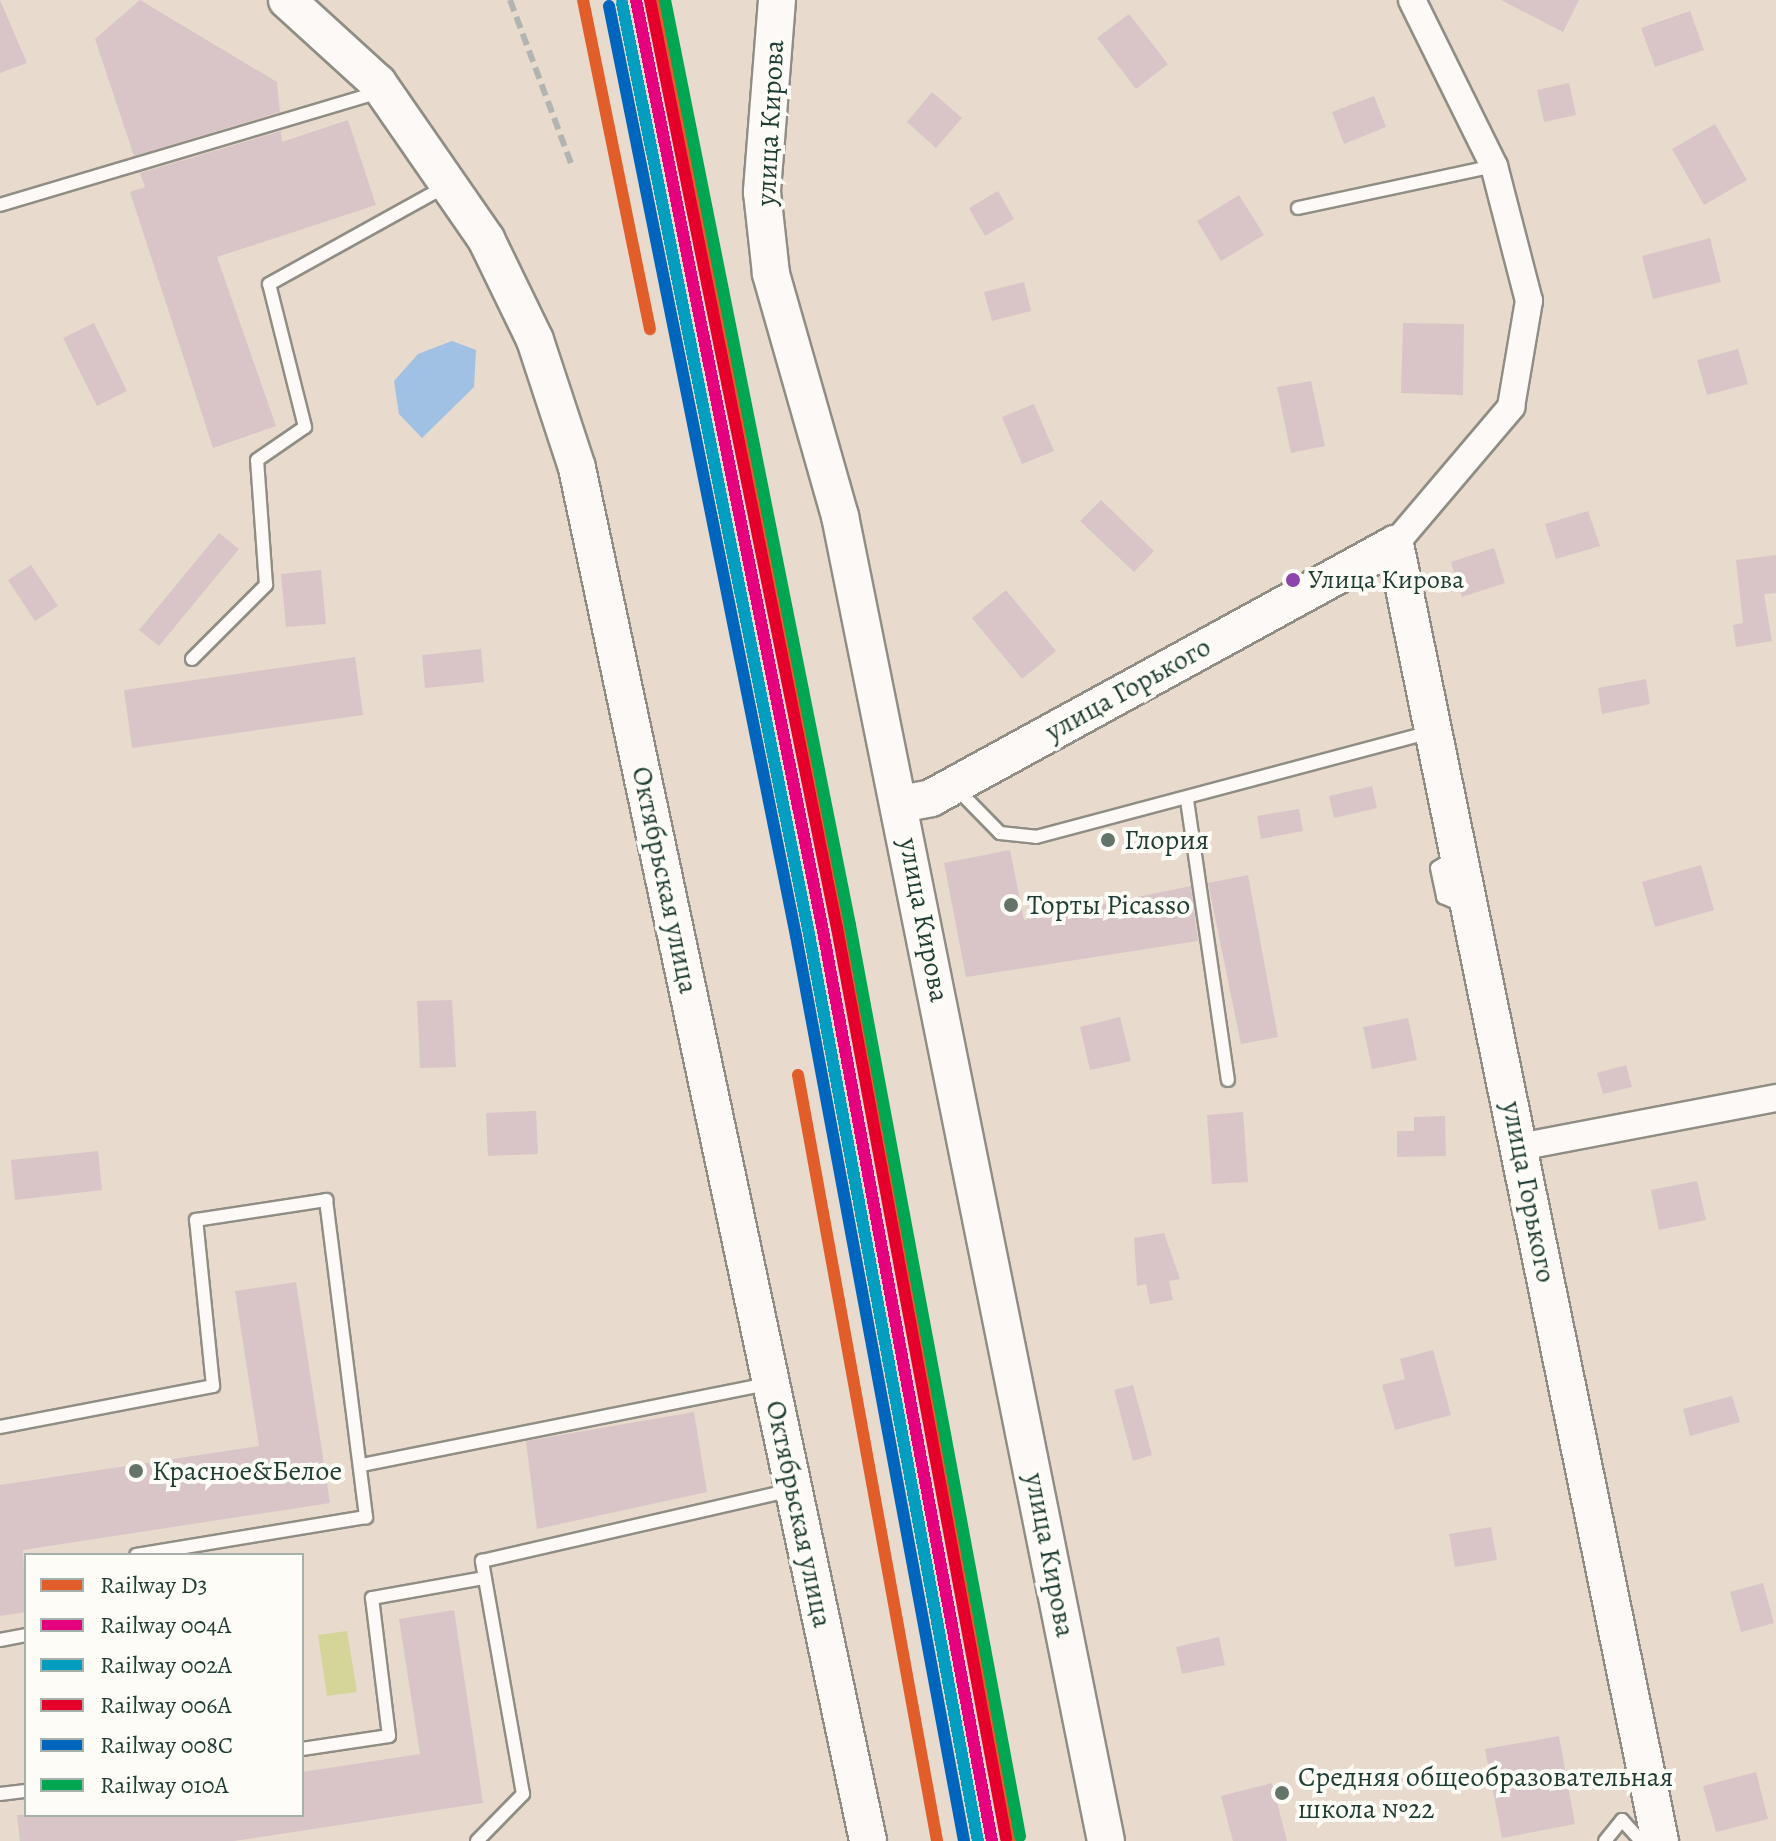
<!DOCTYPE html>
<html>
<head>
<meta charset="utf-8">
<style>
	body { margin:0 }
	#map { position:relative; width:1776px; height:1841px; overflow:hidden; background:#e8dacc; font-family:Alegreya,serif }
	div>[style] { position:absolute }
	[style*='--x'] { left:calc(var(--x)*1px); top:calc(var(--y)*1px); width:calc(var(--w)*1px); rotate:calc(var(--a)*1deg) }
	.green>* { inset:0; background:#d5d59a }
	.water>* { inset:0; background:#a0c0e4 }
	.building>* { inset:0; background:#d9c5c8 }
	.roads { filter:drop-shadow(2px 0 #8f8d84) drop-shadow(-2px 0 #8f8d84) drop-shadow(0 2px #8f8d84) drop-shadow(0 -2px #8f8d84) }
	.lane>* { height:12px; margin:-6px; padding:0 6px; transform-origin:6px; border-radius:6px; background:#fcf9f7 }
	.street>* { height:26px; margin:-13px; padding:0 13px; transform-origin:13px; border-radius:13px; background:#fcf9f7 }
	.secondary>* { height:36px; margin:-18px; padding:0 18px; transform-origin:18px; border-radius:18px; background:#fcf9f7 }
	.rail>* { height:6px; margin-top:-3px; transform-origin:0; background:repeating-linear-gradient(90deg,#b2b4b1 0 12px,transparent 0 18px) }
	.rail-1>* { height:12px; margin:-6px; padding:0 6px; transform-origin:6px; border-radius:6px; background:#e15d29 }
	.rail-2>* { height:12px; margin:-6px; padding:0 6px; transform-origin:6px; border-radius:6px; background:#e5007d }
	.rail-3>* { height:12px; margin:-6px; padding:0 6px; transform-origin:6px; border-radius:6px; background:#039ebf }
	.rail-4>* { height:12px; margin:-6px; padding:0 6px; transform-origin:6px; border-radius:6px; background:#e4002b }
	.rail-5>* { height:12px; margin:-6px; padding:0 6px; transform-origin:6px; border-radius:6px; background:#0065bd }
	.rail-6>* { height:12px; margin:-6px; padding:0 6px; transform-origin:6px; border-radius:6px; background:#00a651 }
	.dots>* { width:22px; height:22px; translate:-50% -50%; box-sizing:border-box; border:4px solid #fdfcf7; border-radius:50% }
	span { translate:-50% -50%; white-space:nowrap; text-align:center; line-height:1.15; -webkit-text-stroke:8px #fdfcf7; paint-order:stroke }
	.bus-label { font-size:26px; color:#1f3d34 }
	.left { translate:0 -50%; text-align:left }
	.street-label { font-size:28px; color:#1f3d34 }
	.poi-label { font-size:28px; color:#1f3d34 }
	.legend { position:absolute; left:24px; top:1553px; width:280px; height:264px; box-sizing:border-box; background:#fdfcf7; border:2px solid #a4b0a9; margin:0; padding:10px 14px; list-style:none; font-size:24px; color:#1f3d34 }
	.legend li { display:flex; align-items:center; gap:16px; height:40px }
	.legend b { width:40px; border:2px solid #a4b0a9 }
</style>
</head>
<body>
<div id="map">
	<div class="green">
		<i style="clip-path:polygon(347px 1631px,357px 1692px,327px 1696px,318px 1635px)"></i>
	</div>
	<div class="water">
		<i style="clip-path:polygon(452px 341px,476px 350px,474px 387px,422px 438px,399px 414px,394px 381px,418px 354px)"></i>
	</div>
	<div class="building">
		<i style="clip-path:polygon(0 0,27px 63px,0 73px)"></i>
		<i style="clip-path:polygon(140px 0,277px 82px,280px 112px,134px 156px,95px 39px)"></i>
		<i style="clip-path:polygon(1501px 0,1579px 0,1563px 32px)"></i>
		<i style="clip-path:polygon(1690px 11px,1704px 50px,1655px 67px,1641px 28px)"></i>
		<i style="clip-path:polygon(1129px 14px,1168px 64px,1136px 89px,1097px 38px)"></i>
		<i style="clip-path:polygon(1569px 83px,1576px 115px,1544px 122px,1537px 90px)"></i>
		<i style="clip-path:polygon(932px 92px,962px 118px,936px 148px,907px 122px)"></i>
		<i style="clip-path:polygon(1374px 96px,1386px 127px,1344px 144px,1332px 112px)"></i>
		<i style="clip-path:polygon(348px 120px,376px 205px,217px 257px,276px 426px,213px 448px,130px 192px,145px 187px,140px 173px,281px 131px,282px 142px)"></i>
		<i style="clip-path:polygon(1715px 124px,1747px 180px,1704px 205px,1672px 149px)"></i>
		<i style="clip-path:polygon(998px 191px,1014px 219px,985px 236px,969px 208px)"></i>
		<i style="clip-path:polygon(1239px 195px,1264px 235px,1221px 261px,1197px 221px)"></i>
		<i style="clip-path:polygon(1710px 238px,1721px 282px,1653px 299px,1642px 256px)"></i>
		<i style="clip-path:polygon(1024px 282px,1031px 311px,992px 321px,984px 292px)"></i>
		<i style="clip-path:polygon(94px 323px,127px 391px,97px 406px,63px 338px)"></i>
		<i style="clip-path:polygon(1403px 323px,1464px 324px,1463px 395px,1401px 393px)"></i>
		<i style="clip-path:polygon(1738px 349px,1748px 384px,1707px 395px,1697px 360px)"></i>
		<i style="clip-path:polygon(1311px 381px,1325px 446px,1291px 453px,1277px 387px)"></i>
		<i style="clip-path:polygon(1034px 404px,1054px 451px,1022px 464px,1002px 417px)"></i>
		<i style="clip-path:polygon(1101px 500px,1154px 551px,1134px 572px,1080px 521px)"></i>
		<i style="clip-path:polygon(1588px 511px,1600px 546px,1556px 559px,1545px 524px)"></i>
		<i style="clip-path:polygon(219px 533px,239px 549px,159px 646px,139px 630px)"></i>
		<i style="clip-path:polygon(1494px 548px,1505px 583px,1462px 597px,1451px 562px)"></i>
		<i style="clip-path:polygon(1776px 555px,1776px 593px,1764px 594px,1772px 641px,1736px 647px,1733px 625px,1743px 623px,1736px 560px)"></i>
		<i style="clip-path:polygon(31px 565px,58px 606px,35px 621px,8px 580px)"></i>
		<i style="clip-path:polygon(321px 570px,326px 624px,286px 627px,281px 574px)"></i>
		<i style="clip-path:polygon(1006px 590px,1056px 651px,1022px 679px,972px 618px)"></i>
		<i style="clip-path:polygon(481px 649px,484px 682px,425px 688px,422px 655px)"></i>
		<i style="clip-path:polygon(355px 657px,363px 715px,132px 748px,124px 690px)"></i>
		<i style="clip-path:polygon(1646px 679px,1650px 704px,1602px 714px,1598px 688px)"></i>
		<i style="clip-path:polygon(1372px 786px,1377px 808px,1334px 818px,1329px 796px)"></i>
		<i style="clip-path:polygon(1299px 809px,1303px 831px,1261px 839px,1257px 816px)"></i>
		<i style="clip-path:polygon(1010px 850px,1024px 920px,1191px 886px,1198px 941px,966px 977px,944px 863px)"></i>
		<i style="clip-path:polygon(1701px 865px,1714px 910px,1655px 927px,1642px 882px)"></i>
		<i style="clip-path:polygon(1248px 875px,1278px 1037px,1241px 1044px,1208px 883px)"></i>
		<i style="clip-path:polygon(452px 1000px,456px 1067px,420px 1068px,417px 1001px)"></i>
		<i style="clip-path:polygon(1120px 1017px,1131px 1061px,1090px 1070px,1080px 1027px)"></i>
		<i style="clip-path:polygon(1408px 1018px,1417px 1060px,1372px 1069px,1363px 1027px)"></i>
		<i style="clip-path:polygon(1626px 1065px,1632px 1087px,1603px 1094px,1597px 1073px)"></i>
		<i style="clip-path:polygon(536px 1111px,538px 1154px,488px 1156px,486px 1113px)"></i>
		<i style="clip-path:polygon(1243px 1112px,1248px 1182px,1212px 1184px,1207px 1115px)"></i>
		<i style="clip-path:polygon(1445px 1116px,1446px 1156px,1397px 1157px,1397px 1131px,1414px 1131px,1414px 1117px)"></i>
		<i style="clip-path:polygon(98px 1151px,102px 1190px,15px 1200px,11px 1160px)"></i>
		<i style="clip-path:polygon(1697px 1181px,1706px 1220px,1659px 1230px,1651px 1190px)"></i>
		<i style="clip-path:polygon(1164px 1233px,1180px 1279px,1169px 1281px,1173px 1300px,1150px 1304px,1146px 1284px,1137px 1286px,1134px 1238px)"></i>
		<i style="clip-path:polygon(296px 1282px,330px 1503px,23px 1550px,26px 1612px,0 1616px,0 1485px,259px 1446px,235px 1291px)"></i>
		<i style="clip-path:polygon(1433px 1350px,1451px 1415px,1395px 1430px,1382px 1385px,1405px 1379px,1400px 1359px)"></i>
		<i style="clip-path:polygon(1133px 1385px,1152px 1455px,1133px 1461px,1114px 1390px)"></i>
		<i style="clip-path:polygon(1732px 1396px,1740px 1422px,1690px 1436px,1683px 1409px)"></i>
		<i style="clip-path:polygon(694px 1412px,707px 1492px,537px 1529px,526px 1441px)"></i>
		<i style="clip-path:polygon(1491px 1527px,1497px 1560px,1455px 1567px,1449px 1534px)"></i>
		<i style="clip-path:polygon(1763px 1583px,1774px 1623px,1741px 1632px,1730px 1592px)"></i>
		<i style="clip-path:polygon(454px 1610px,483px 1803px,234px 1841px,20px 1841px,17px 1815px,302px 1815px,302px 1772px,420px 1754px,399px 1619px)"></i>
		<i style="clip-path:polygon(1219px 1637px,1225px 1665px,1182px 1674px,1176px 1647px)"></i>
		<i style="clip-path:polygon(1559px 1736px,1575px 1824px,1502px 1838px,1485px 1749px)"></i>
		<i style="clip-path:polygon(1756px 1772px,1768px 1819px,1716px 1832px,1703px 1786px)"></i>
		<i style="clip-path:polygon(1272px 1783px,1287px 1841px,1233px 1841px,1221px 1796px)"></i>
	</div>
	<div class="roads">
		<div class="lane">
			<i style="--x:0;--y:205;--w:396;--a:-16.6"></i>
			<i style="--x:1298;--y:208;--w:200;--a:-12.1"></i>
			<i style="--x:192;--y:659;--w:105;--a:-45"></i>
			<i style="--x:266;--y:585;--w:125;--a:-94.1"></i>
			<i style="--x:257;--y:460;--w:58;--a:-34.5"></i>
			<i style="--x:305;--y:427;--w:147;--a:-104.1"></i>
			<i style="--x:269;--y:284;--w:200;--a:-29"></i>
			<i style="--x:956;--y:788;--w:63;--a:45.6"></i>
			<i style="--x:1000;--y:833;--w:36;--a:6"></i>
			<i style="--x:1036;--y:837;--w:406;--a:-14.9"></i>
			<i style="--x:1187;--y:800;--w:283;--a:81.7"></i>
			<i style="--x:1456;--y:856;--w:22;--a:148"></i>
			<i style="--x:1437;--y:868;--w:30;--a:78"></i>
			<i style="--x:1443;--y:897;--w:22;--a:24"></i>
			<i style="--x:0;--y:1427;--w:217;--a:-10.9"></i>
			<i style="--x:213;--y:1386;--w:167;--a:-95.8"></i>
			<i style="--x:196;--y:1220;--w:132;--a:-8.7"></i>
			<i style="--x:326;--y:1200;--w:320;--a:82.8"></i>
			<i style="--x:366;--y:1517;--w:233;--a:170.6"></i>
			<i style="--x:362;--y:1465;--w:413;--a:-11.3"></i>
			<i style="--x:0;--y:1640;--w:26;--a:-11"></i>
			<i style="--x:302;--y:1749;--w:88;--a:-8.5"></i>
			<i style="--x:389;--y:1736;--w:139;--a:-97"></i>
			<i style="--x:372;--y:1598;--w:114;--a:-10.1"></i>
			<i style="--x:0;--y:1794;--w:26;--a:-7"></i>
			<i style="--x:477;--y:1841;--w:66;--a:-45.6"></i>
			<i style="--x:523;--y:1794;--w:237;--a:-100"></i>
			<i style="--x:482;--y:1561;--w:318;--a:-12.9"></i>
			<i style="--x:1605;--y:1841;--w:27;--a:-51"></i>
			<i style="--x:1622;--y:1820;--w:28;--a:48"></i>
		</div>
		<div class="street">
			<i style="--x:1395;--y:544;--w:180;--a:-49.7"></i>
			<i style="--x:1511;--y:407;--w:108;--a:-80.4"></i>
			<i style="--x:1529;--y:301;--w:139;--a:-104.5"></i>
			<i style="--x:1494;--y:166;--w:185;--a:-116.3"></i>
			<i style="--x:1519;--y:1147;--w:262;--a:-10.8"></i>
		</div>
		<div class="secondary">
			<i style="--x:287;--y:0;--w:123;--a:42.4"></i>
			<i style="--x:378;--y:83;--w:190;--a:55.3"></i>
			<i style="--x:486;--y:239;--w:112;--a:64.1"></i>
			<i style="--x:535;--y:340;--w:135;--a:71.8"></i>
			<i style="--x:577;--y:468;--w:1403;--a:78.03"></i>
			<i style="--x:777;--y:0;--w:193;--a:94.5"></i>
			<i style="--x:762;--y:192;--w:82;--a:83.7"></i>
			<i style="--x:771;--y:274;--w:252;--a:74.1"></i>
			<i style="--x:840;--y:516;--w:1351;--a:78.65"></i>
			<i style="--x:901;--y:804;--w:31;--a:-11"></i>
			<i style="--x:931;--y:798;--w:529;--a:-28.7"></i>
			<i style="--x:1395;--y:544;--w:1324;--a:78.45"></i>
		</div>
	</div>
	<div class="rail">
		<i style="--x:510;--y:0;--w:174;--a:69.5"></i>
	</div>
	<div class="rail-1">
		<i style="--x:583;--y:0;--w:336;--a:78.5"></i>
		<i style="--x:657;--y:0;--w:953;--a:78.62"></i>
		<i style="--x:845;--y:934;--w:922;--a:79.57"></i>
		<i style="--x:798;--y:1075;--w:779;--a:79.71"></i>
	</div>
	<div class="rail-2">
		<i style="--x:636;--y:0;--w:950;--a:78.64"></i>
		<i style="--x:823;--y:931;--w:926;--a:79.48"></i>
	</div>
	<div class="rail-3">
		<i style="--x:622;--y:3;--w:950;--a:78.64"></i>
		<i style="--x:809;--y:934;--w:923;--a:79.45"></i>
	</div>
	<div class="rail-4">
		<i style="--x:650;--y:0;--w:947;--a:78.61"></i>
		<i style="--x:837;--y:928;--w:926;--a:79.48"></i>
	</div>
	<div class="rail-5">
		<i style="--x:609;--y:6;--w:949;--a:78.63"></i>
		<i style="--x:796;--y:936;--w:920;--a:79.48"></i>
	</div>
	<div class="rail-6">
		<i style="--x:665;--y:0;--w:943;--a:78.69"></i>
		<i style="--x:850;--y:925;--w:927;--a:79.43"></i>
	</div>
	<div class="dots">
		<i style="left:1293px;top:580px;background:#8e44ad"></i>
		<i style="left:1108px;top:840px;background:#657469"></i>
		<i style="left:1011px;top:905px;background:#657469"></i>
		<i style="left:136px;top:1471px;background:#657469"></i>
		<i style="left:1282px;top:1793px;background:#657469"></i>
	</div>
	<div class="bus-label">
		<span class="left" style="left:1308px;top:580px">Улица Кирова</span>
	</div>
	<div class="street-label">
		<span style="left:770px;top:123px;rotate:-87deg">улица Кирова</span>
		<span style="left:1128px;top:689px;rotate:-29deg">улица Горького</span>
		<span style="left:665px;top:880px;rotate:78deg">Октябрьская улица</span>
		<span style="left:924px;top:920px;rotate:79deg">улица Кирова</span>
		<span style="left:1529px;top:1192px;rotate:79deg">улица Горького</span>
		<span style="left:799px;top:1514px;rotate:78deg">Октябрьская улица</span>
		<span style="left:1050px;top:1555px;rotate:79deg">улица Кирова</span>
	</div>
	<div class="poi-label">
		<span class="left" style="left:1124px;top:840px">Глория</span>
		<span class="left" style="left:1027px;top:905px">Торты Picasso</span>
		<span class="left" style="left:152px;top:1471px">Красное&amp;Белое</span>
		<span class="left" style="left:1298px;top:1793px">Средняя общеобразовательная<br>школа №22</span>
	</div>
	<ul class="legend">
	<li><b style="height:10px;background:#e15d29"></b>Railway D3</li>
	<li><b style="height:10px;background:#e5007d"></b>Railway 004А</li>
	<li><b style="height:10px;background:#039ebf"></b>Railway 002А</li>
	<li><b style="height:10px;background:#e4002b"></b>Railway 006А</li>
	<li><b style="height:10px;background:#0065bd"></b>Railway 008С</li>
	<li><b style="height:10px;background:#00a651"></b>Railway 010А</li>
	</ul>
</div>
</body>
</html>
